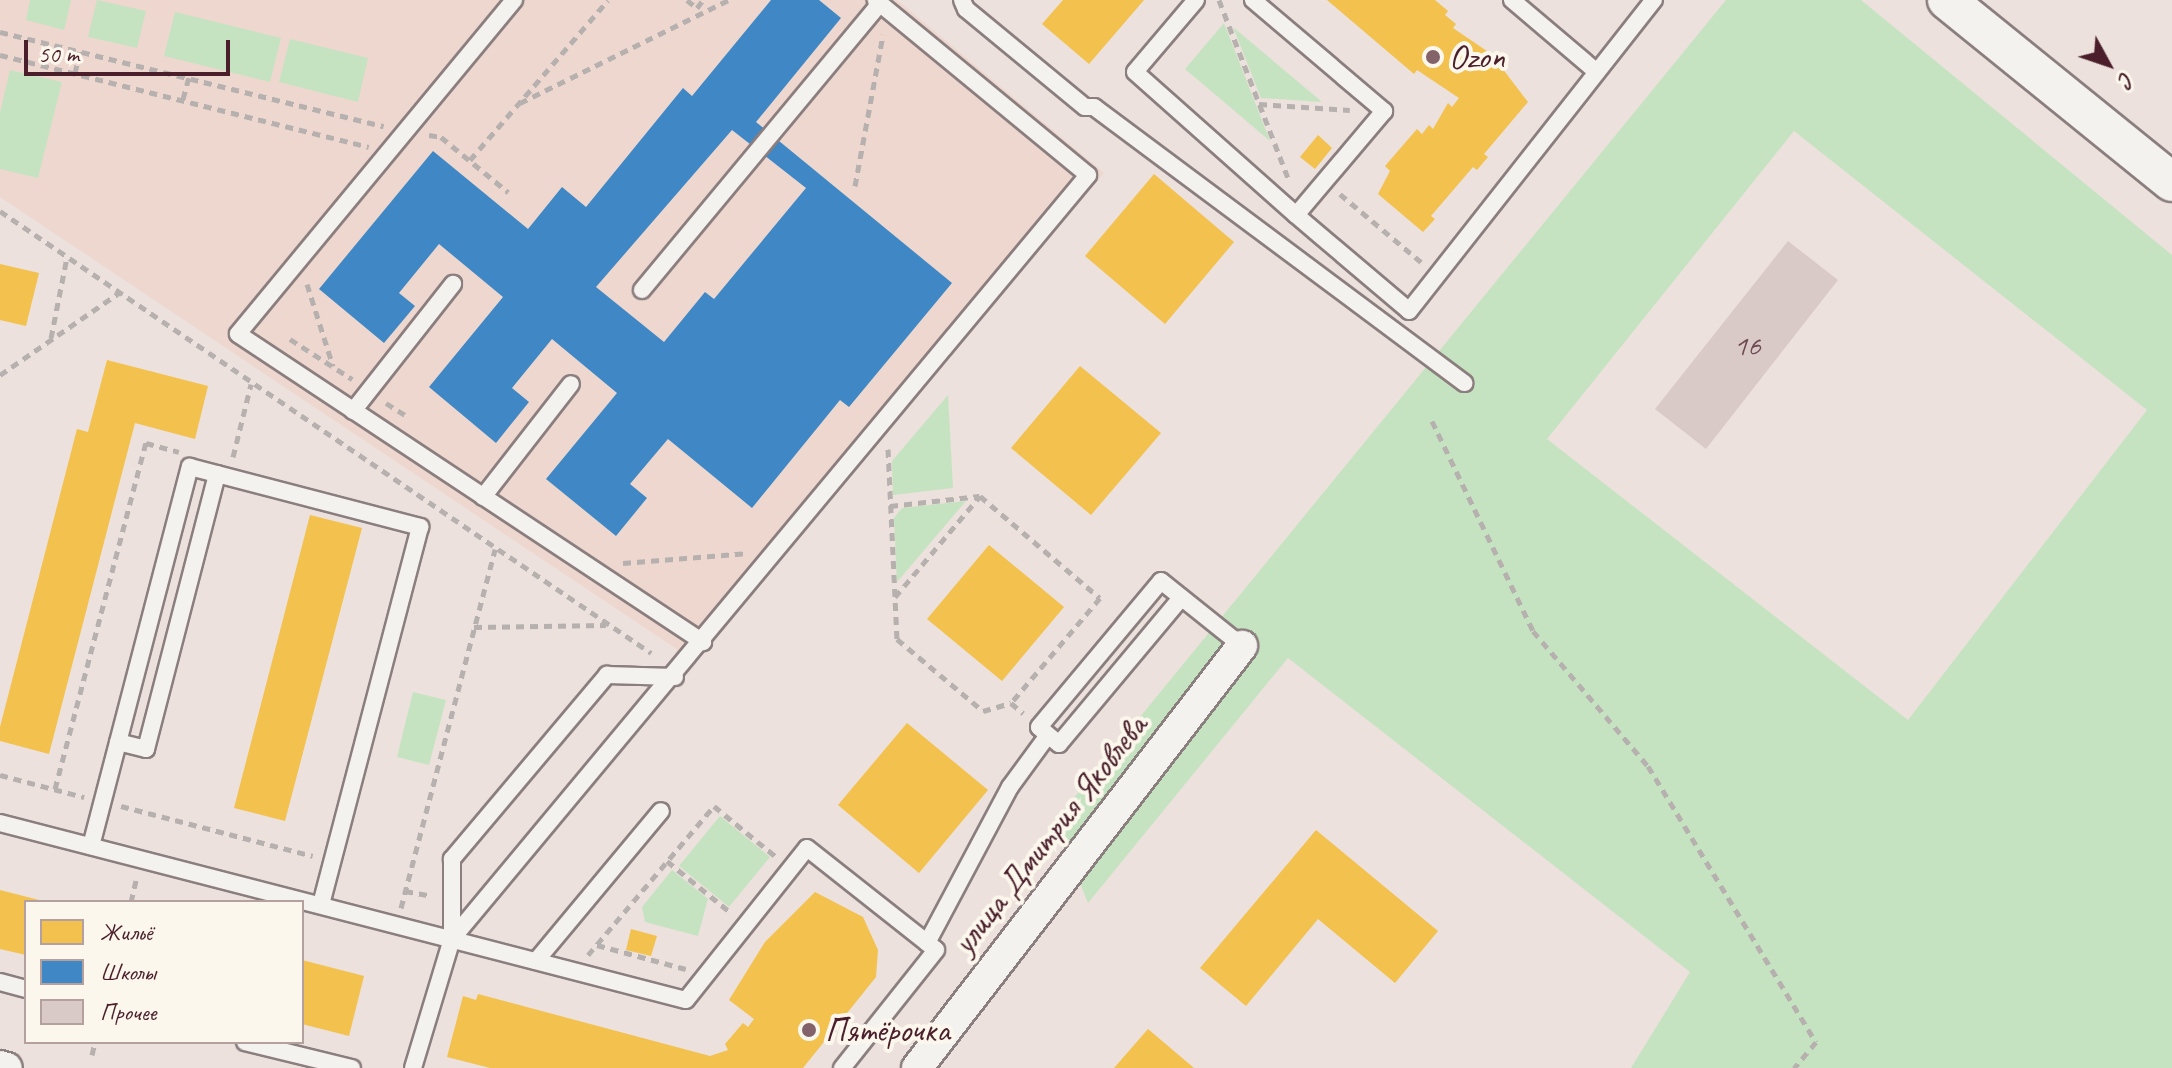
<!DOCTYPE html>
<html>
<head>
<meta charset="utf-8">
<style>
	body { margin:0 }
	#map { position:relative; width:2172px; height:1068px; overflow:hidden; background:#ece1dc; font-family:Caveat,sans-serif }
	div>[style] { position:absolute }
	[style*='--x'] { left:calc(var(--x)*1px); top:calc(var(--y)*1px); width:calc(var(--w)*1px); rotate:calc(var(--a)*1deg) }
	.built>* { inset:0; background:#edd7cf }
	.green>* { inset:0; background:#c6e3c1 }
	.homes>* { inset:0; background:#f2c14e }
	.schools>* { inset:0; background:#3f88c5 }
	.building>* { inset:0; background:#dacac7 }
	.path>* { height:5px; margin-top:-2.5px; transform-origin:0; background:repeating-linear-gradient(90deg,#b6b0ae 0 8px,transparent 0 14px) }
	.roads { filter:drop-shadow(2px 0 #8b7e7e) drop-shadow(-2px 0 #8b7e7e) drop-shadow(0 2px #8b7e7e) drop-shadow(0 -2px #8b7e7e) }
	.service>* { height:16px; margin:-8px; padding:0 8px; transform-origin:8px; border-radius:8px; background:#f4f2ee }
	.minor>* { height:30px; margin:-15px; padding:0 15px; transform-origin:15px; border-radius:15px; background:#f4f2ee }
	.tertiary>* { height:38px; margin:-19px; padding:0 19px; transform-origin:19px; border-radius:19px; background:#f4f2ee }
	.dots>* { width:22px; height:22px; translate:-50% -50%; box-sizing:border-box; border:4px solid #fbf7ec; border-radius:50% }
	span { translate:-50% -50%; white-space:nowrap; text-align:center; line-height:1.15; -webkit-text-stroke:8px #fbf7ec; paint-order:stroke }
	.number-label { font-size:30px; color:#6e4a52 }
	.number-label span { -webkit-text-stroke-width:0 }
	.poi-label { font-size:34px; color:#4a1f2b }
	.left { translate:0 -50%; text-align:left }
	.street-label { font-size:34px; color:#4a1f2b }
	.legend { position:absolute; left:24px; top:900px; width:280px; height:144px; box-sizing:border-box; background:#fbf7ec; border:2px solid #b4a19f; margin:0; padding:10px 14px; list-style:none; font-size:24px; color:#4a1f2b }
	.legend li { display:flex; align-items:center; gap:16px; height:40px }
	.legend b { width:40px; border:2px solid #b4a19f }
	.north { position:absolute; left:2068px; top:24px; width:80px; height:80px; -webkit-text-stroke:6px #fbf7ec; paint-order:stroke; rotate:130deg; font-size:22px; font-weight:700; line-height:32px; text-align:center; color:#4a1f2b }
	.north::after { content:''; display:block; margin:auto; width:28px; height:36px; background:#4a1f2b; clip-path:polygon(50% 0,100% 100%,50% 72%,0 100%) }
	.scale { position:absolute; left:24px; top:40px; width:206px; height:36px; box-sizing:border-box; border:4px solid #4a1f2b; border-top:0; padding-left:10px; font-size:24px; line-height:28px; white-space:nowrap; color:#4a1f2b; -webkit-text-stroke:6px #fbf7ec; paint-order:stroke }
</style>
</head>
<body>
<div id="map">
	<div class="built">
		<i style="clip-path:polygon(0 0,897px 0,1104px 173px,696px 662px,0 197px)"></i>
	</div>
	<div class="green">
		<i style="clip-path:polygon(30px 0,71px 0,64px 30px,26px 20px)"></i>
		<i style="clip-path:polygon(97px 0,146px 11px,137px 48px,88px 37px)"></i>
		<i style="clip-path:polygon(evenodd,1726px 0,1861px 0,2172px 255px,2172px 1068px,1631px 1068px,1690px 972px,1288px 658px,1088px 903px,1055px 821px,1726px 0,1794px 131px,2147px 410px,1908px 720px,1547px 439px,1794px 131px)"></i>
		<i style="clip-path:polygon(175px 12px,281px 38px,270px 82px,164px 56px)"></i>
		<i style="clip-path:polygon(1224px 23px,1270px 141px,1185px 69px)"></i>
		<i style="clip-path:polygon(1233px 27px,1322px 102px,1261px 98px)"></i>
		<i style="clip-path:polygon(290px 39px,368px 58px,358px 102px,279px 82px)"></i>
		<i style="clip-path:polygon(10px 70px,62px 82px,38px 178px,0 169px,0 113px)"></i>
		<i style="clip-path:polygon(948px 395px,953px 488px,893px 495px,892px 461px)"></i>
		<i style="clip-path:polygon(966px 501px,897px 582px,894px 518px,902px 508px)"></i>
		<i style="clip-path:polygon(413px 692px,446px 700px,429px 765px,397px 757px)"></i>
		<i style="clip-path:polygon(720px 816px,770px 857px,729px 907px,679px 866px)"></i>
		<i style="clip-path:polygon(672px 870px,708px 899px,698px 936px,645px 922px,642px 907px)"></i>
	</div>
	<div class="homes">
		<i style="clip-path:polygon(1063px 0,1144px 0,1089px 64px,1042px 24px)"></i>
		<i style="clip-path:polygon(1327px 0,1435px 0,1448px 11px,1445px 15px,1456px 24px,1453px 28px,1506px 64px,1502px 68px,1528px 102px,1484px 154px,1488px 157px,1477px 170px,1473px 167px,1431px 216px,1435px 219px,1423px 232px,1378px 194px,1390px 171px,1385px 166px,1417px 129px,1422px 134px,1429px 125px,1433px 129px,1448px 103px,1452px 107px,1459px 98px,1417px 70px,1414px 74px)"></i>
		<i style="clip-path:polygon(1318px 135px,1332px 148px,1315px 169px,1300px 157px)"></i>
		<i style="clip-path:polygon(1154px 174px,1234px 242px,1165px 324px,1085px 256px)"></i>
		<i style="clip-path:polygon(0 264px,39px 273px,26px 326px,0 320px)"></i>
		<i style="clip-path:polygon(107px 360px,208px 386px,195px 439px,135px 423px,49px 754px,0 741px,0 727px,77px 429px,88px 432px)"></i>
		<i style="clip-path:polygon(1080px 366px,1161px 433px,1091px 515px,1011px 448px)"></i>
		<i style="clip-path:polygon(310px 515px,362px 528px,285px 821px,234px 808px)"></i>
		<i style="clip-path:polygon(989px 545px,1064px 607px,1002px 681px,927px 619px)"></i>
		<i style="clip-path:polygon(907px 723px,988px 790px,919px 873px,838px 805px)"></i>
		<i style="clip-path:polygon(1316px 830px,1438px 931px,1395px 983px,1318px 919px,1246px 1006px,1200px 968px)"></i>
		<i style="clip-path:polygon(0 890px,43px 901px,26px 902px,26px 955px,0 949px)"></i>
		<i style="clip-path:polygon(815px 892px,863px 917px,878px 950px,876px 977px,803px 1068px,490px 1068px,447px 1057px,463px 996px,476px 1000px,478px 994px,710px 1056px,728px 1050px,725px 1044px,743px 1023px,748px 1027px,754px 1019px,729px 1000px,765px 942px)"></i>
		<i style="clip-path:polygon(631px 929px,657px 936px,651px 956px,626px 950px)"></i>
		<i style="clip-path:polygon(302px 960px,364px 976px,349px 1036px,302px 1024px)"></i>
		<i style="clip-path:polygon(1148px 1029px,1194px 1068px,1114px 1068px)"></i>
	</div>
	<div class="schools">
		<i style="clip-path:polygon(evenodd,771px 0,819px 0,841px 18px,756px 122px,952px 283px,849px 407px,840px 400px,752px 508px,668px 439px,630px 484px,647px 498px,616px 536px,546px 479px,617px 393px,552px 339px,512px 388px,529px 402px,496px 443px,429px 387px,503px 297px,439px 244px,399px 293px,415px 306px,384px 343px,319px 289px,433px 151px,528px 229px,562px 187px,586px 207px,683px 88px,692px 96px,771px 0,732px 130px,806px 188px,714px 299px,705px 292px,664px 342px,596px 287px,732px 130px)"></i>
	</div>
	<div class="building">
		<i style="clip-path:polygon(1788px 241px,1838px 280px,1706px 449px,1655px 409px)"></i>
	</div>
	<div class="path">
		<i style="--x:687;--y:0;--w:13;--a:39"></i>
		<i style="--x:697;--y:8;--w:10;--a:-53"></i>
		<i style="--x:1219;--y:0;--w:191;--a:68.8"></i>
		<i style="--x:0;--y:32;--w:395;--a:13.8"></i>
		<i style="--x:0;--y:55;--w:380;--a:14"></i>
		<i style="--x:75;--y:73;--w:23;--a:-77"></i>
		<i style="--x:183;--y:99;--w:23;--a:-75"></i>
		<i style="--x:520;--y:103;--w:232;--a:-26.3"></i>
		<i style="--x:1259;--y:104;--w:91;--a:3.8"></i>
		<i style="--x:429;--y:135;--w:12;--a:9"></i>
		<i style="--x:441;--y:137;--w:87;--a:39.4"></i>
		<i style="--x:470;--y:160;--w:211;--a:-49.2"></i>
		<i style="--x:855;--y:186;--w:154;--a:-79.5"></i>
		<i style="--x:1340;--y:194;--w:106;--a:40"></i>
		<i style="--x:0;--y:211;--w:787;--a:34.17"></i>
		<i style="--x:307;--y:284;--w:86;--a:72.4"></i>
		<i style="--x:51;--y:338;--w:83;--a:-78.8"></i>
		<i style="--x:290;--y:339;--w:74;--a:32.8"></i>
		<i style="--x:0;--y:375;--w:145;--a:-34.6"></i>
		<i style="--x:386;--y:403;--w:26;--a:32"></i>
		<i style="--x:1432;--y:421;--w:233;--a:64.3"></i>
		<i style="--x:1533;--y:631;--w:177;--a:49.6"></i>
		<i style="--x:1648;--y:766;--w:323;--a:58.7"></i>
		<i style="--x:1816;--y:1042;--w:34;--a:130"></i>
		<i style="--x:888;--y:449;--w:190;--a:87.3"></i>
		<i style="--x:897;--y:639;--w:112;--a:39.9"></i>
		<i style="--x:983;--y:711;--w:29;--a:-16"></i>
		<i style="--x:233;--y:457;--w:75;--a:-76.1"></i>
		<i style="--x:890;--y:506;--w:90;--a:-6.4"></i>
		<i style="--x:623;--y:563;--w:123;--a:-4.6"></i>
		<i style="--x:895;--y:597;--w:132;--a:-49.9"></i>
		<i style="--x:980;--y:496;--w:157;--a:40.4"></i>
		<i style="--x:1100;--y:598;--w:138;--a:130.3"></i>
		<i style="--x:1011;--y:703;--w:16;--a:40"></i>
		<i style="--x:474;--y:627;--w:132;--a:-0.9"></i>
		<i style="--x:0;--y:775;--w:87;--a:14.7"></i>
		<i style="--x:55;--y:789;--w:358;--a:-75.3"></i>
		<i style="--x:146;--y:443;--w:34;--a:15"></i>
		<i style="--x:121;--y:806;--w:198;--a:14.6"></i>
		<i style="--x:667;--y:861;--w:81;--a:39"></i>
		<i style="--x:405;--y:891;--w:27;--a:10"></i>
		<i style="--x:131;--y:902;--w:23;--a:-77"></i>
		<i style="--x:401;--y:908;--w:371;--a:-75.3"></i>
		<i style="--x:597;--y:945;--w:92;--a:15.1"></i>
		<i style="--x:588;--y:955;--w:195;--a:-49.8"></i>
		<i style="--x:714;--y:806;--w:79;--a:39.3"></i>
		<i style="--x:92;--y:1055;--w:13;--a:-77"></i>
	</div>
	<div class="roads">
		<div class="service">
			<i style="--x:514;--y:0;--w:433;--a:129.6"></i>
			<i style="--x:238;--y:334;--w:558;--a:33.52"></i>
			<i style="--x:962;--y:0;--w:10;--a:66"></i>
			<i style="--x:966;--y:9;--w:154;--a:39.5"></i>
			<i style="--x:1085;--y:107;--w:9;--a:0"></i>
			<i style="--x:1094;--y:107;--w:462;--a:36.7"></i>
			<i style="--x:1196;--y:0;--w:94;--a:130.3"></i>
			<i style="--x:1135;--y:72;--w:215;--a:41.6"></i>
			<i style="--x:1253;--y:0;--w:172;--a:40.3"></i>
			<i style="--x:1384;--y:111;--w:136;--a:130.2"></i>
			<i style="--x:1296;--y:215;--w:148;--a:40.3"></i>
			<i style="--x:1409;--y:311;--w:396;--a:-51.8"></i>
			<i style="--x:1512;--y:0;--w:111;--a:40.3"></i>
			<i style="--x:642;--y:290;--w:373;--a:-50.3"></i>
			<i style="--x:353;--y:411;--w:162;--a:-51.8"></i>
			<i style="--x:483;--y:497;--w:143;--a:-52.1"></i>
			<i style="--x:1181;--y:598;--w:190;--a:129.9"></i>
			<i style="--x:1059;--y:744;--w:26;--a:-140"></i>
			<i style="--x:1039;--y:727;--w:190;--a:-50.1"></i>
			<i style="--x:1161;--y:581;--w:104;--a:38.7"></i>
			<i style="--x:118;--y:742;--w:29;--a:14"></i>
			<i style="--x:146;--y:749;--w:284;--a:-75.5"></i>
			<i style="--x:0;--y:823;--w:708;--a:14.47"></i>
			<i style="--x:686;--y:1000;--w:194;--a:-51.5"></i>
			<i style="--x:807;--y:848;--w:164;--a:38.3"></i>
			<i style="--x:936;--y:950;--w:151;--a:128.5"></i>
			<i style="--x:91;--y:846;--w:392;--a:-75.4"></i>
			<i style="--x:190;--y:467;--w:238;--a:14.6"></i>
			<i style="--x:420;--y:527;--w:390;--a:104.7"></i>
			<i style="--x:452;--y:939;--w:994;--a:-50.22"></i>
			<i style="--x:1088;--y:175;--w:275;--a:-140.5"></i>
			<i style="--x:927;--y:943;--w:177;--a:-62"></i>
			<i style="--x:1010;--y:787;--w:64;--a:-53.8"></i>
			<i style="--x:536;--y:961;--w:195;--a:-50.2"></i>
			<i style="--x:0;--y:982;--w:27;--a:15"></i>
			<i style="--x:245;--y:1042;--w:110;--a:13.7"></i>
			<i style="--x:413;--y:1068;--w:135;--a:-73.2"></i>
			<i style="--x:452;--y:939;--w:80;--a:-90"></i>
			<i style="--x:452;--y:859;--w:241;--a:-49.9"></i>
			<i style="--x:607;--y:675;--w:68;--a:1.7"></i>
		</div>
		<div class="minor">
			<i style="--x:0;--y:1066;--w:7;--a:16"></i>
			<i style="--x:917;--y:1068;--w:533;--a:-52.4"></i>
		</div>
		<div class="tertiary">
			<i style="--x:1947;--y:0;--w:289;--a:39"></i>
		</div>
	</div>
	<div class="dots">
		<i style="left:1433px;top:57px;background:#836369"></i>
		<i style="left:809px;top:1030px;background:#836369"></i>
	</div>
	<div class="number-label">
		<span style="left:1747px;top:345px">16</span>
	</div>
	<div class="poi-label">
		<span class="left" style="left:1449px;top:57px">Ozon</span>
		<span class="left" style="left:825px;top:1030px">Пятёрочка</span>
	</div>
	<div class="street-label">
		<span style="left:1049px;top:834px;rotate:-52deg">улица Дмитрия Яковлева</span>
	</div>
	<ul class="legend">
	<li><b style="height:22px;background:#f2c14e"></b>Жильё</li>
	<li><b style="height:22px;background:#3f88c5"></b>Школы</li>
	<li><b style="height:22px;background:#dacac7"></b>Прочее</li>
	</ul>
	<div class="north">С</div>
	<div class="scale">50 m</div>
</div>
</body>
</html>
